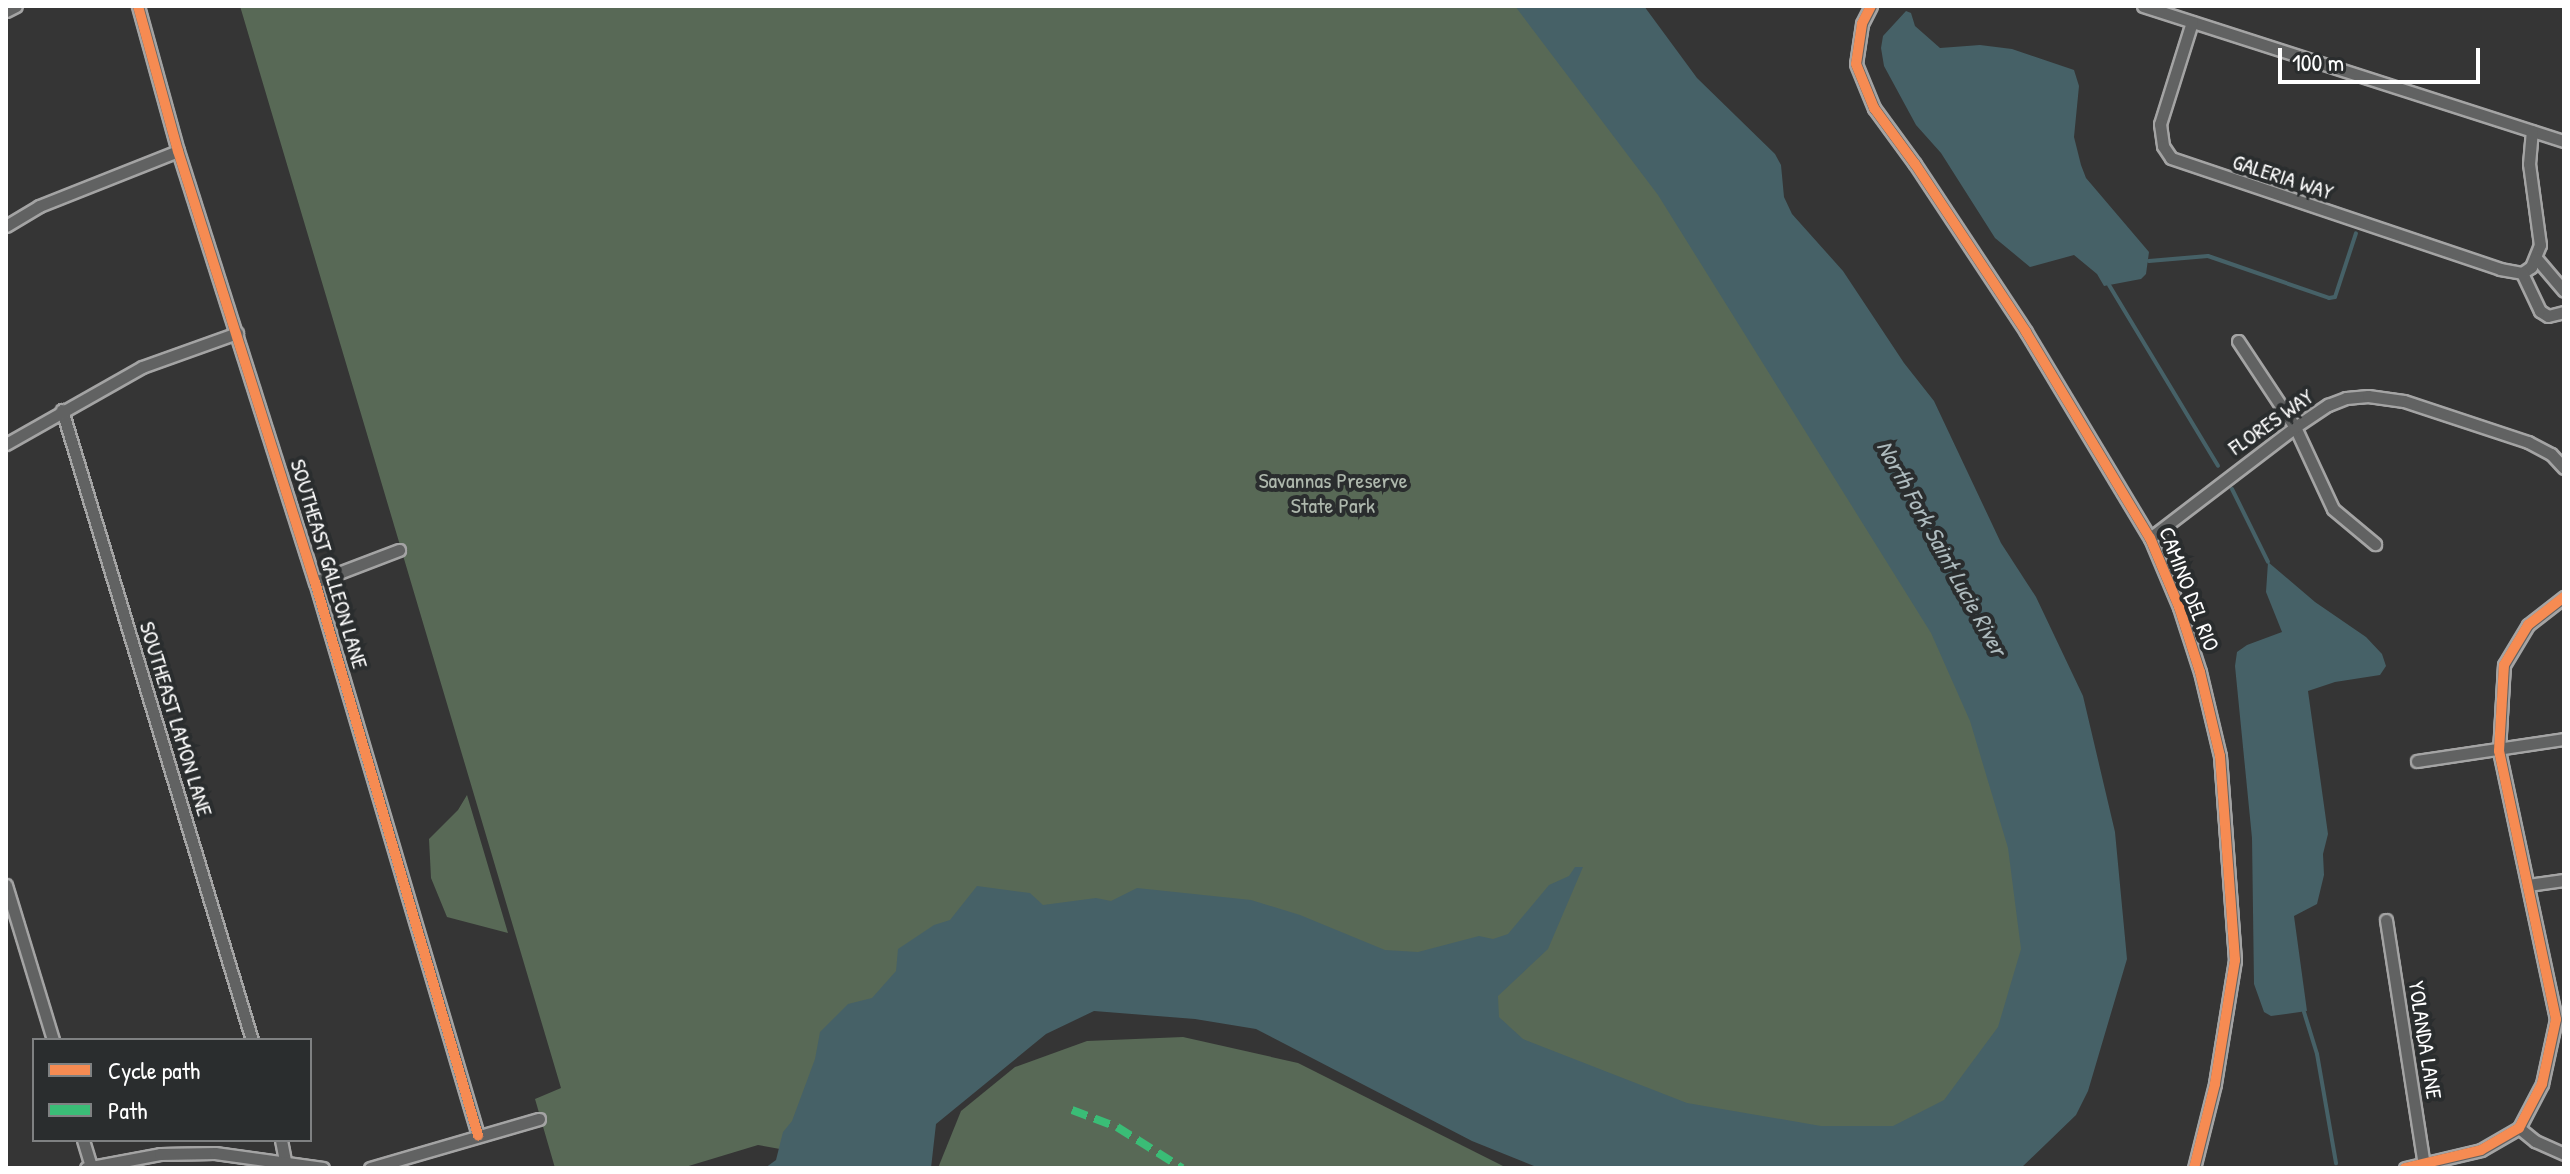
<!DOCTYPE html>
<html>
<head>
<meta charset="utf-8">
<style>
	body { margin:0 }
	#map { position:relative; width:2570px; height:1174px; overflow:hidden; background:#353535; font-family:"Patrick Hand",sans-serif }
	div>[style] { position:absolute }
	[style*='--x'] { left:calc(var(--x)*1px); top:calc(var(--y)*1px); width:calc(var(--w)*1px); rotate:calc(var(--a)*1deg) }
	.green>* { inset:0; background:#586956 }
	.water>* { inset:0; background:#466167 }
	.stream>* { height:4px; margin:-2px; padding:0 2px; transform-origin:2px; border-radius:2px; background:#466167 }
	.roads { filter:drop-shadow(2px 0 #a4a4a4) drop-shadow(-2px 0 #a4a4a4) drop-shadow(0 2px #a4a4a4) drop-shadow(0 -2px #a4a4a4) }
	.street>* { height:11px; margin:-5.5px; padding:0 5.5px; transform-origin:5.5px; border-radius:5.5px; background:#616262 }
	.quiet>* { height:8px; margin-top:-4px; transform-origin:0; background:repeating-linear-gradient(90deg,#3abd76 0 16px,transparent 0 24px) }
	.cycleway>* { height:10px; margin:-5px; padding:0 5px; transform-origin:5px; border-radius:5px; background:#f68b52 }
	span { translate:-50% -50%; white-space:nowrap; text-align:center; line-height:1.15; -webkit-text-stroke:8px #2a2d2e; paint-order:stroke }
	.street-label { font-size:22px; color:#fff }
	.park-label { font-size:22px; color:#aeb8ad }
	.water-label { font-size:24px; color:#adbabd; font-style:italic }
	.frame { position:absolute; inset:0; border:8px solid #fff; pointer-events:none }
	.legend { position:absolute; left:32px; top:1038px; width:280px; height:104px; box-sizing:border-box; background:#2a2d2e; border:2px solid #7f8182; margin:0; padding:10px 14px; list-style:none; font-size:24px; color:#fff }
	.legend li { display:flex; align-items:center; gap:16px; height:40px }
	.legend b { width:40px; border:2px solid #7f8182 }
	.scale { position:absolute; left:2278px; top:48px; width:202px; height:36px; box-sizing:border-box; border:4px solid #fff; border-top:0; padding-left:10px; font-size:24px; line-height:28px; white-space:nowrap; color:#fff; -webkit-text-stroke:6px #2a2d2e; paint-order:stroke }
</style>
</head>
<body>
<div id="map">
	<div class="green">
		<i style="clip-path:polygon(240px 6px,1578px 6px,2048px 718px,2038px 1044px,1880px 1167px,1051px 938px,824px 1157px,758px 1145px,682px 1168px,555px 1168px,535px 1099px,561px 1088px)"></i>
		<i style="clip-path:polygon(467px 795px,508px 933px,447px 917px,431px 878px,429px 839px,458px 810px)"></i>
		<i style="clip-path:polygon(1183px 1037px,1298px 1063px,1507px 1168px,938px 1168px,961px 1111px,1015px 1067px,1087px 1041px)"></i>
	</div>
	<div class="water">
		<i style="clip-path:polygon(1515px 6px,1644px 6px,1697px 78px,1775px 154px,1781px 165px,1784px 197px,1792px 214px,1843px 271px,1904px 363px,1934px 401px,2001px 543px,2036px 597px,2083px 696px,2115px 832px,2127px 959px,2088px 1091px,2076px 1115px,2021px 1168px,1539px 1168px,1472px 1141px,1256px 1029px,1195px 1019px,1094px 1011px,1046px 1034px,936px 1124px,931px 1168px,765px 1168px,776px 1160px,783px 1132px,792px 1121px,815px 1059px,820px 1032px,848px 1004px,872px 998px,896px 971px,898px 949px,934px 925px,950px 920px,977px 886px,1030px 893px,1043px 905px,1096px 898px,1111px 901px,1137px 888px,1251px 900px,1300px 915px,1385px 950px,1418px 952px,1479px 936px,1493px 939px,1508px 934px,1549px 885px,1569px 876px,1575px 867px,1583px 867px,1548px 949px,1498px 996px,1499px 1017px,1523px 1039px,1687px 1103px,1821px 1126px,1893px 1126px,1944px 1100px,1998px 1027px,2021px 949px,2008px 848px,1970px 721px,1931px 633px,1658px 195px)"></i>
		<i style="clip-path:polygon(1906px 11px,1911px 13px,1915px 26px,1940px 48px,1980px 45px,2012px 49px,2074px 70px,2079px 86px,2074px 137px,2081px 165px,2086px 178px,2149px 252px,2146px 274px,2141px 279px,2104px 286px,2097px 274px,2074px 255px,2030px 267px,1995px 238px,1941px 153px,1916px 125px,1884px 66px,1881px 48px,1883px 36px)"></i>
		<i style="clip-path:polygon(2268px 562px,2315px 602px,2366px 637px,2382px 654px,2386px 666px,2380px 675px,2335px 682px,2308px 691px,2328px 834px,2323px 854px,2324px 875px,2317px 904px,2294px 916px,2307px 1011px,2271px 1016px,2264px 1012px,2254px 984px,2252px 838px,2235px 666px,2237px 652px,2247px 645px,2282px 632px,2266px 592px)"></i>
	</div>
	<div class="stream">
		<i style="--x:2149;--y:261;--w:59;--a:-4.8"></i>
		<i style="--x:2208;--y:256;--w:128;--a:19.1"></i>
		<i style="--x:2329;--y:298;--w:6;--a:-9"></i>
		<i style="--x:2335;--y:297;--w:67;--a:-71.8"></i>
		<i style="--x:2109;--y:285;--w:211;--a:58.9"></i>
		<i style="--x:2232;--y:489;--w:81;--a:63.7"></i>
		<i style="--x:2304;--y:1012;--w:44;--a:72.8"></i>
		<i style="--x:2317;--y:1054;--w:111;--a:80.1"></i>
	</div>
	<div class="roads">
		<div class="street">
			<i style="--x:138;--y:6;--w:150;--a:74.6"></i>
			<i style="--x:178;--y:151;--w:452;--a:72.4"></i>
			<i style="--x:315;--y:582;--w:577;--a:73.58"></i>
			<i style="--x:1871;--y:6;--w:20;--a:117"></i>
			<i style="--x:1862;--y:24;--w:40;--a:98.5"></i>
			<i style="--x:1856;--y:64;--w:48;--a:67.8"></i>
			<i style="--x:1874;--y:108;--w:69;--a:53.8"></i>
			<i style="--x:1915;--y:164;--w:201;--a:56.5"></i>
			<i style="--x:2026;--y:332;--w:240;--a:59"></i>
			<i style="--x:2150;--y:538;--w:75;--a:67.2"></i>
			<i style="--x:2179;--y:607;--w:68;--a:72.1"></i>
			<i style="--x:2200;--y:672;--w:86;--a:76.6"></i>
			<i style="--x:2220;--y:756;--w:205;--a:85.8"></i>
			<i style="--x:2235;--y:960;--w:126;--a:99.2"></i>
			<i style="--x:2215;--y:1084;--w:87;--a:104"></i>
			<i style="--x:2143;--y:6;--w:442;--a:17.8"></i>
			<i style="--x:6;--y:11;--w:11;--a:-27"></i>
			<i style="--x:2192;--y:22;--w:107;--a:107.4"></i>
			<i style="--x:2160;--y:124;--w:22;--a:82"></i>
			<i style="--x:2163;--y:146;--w:14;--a:56"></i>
			<i style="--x:2171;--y:158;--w:347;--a:18.6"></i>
			<i style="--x:2500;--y:269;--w:22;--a:10"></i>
			<i style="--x:2522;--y:273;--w:11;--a:-34"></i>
			<i style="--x:2531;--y:267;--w:24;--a:-68"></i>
			<i style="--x:2540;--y:245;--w:82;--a:-97.7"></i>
			<i style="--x:2529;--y:164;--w:33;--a:-85"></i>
			<i style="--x:6;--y:226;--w:39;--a:-31"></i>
			<i style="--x:39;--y:206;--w:149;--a:-21.6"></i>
			<i style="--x:2536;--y:258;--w:43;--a:49.7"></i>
			<i style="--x:2522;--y:273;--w:42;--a:64.7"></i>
			<i style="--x:2540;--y:311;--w:9;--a:32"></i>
			<i style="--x:2548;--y:316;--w:16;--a:-14"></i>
			<i style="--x:2238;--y:341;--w:103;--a:56.5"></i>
			<i style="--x:2295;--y:427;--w:90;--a:65.1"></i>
			<i style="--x:2333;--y:509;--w:55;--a:39.8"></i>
			<i style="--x:62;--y:410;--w:658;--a:73.22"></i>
			<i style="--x:6;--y:444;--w:156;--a:-29.5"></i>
			<i style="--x:142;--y:367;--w:101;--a:-19.7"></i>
			<i style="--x:2150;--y:538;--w:183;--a:-37.4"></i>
			<i style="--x:2295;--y:427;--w:40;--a:-34"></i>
			<i style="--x:2328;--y:405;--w:19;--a:-21"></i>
			<i style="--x:2346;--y:398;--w:22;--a:-5"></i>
			<i style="--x:2368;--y:396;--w:36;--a:8"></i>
			<i style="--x:2404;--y:401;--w:131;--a:18.3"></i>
			<i style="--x:2528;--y:442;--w:26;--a:28"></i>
			<i style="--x:2551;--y:454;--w:19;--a:47"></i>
			<i style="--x:315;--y:582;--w:90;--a:-20.9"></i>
			<i style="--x:2417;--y:761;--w:149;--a:-8.5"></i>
			<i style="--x:6;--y:885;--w:162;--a:73.1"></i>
			<i style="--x:2528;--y:885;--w:36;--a:-8"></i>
			<i style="--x:2386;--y:920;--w:248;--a:81.2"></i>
			<i style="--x:2519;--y:1128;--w:21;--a:39"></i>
			<i style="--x:2535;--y:1141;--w:32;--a:24"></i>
			<i style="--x:83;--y:1140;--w:28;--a:73"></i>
			<i style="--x:281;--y:1140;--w:21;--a:79"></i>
			<i style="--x:86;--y:1168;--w:75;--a:-10.7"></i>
			<i style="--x:160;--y:1154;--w:55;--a:-1"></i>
			<i style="--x:215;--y:1153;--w:109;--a:7.9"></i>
			<i style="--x:370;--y:1168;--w:176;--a:-16.2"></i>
			<i style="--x:2405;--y:1168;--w:78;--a:-13.3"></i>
			<i style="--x:2481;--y:1150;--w:44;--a:-30.1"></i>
			<i style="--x:2519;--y:1128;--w:50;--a:-62.4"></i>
			<i style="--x:2542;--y:1084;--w:66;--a:-77.8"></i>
			<i style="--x:2556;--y:1019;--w:274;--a:-102"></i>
			<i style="--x:2499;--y:751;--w:86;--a:-86.7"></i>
			<i style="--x:2504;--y:665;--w:47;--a:-59"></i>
			<i style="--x:2528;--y:625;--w:46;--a:-37.9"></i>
		</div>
	</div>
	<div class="quiet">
		<i style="--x:1072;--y:1110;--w:48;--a:20.7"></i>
		<i style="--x:1117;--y:1127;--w:77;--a:32.2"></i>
	</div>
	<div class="cycleway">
		<i style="--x:138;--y:6;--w:150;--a:74.6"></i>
		<i style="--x:178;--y:151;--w:452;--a:72.4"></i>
		<i style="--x:315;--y:582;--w:577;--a:73.58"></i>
		<i style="--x:1871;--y:6;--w:20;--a:117"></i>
		<i style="--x:1862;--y:24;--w:40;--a:98.5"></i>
		<i style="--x:1856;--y:64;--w:48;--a:67.8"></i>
		<i style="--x:1874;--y:108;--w:69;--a:53.8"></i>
		<i style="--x:1915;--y:164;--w:201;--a:56.5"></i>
		<i style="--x:2026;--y:332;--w:240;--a:59"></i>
		<i style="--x:2150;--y:538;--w:75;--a:67.2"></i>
		<i style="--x:2179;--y:607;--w:68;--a:72.1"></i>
		<i style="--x:2200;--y:672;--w:86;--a:76.6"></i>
		<i style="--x:2220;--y:756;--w:205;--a:85.8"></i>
		<i style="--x:2235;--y:960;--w:126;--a:99.2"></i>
		<i style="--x:2215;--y:1084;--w:87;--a:104"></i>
		<i style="--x:2405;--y:1168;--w:78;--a:-13.3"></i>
		<i style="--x:2481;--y:1150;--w:44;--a:-30.1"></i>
		<i style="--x:2519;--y:1128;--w:50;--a:-62.4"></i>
		<i style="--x:2542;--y:1084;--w:66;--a:-77.8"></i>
		<i style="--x:2556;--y:1019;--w:274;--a:-102"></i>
		<i style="--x:2499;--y:751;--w:86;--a:-86.7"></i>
		<i style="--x:2504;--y:665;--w:47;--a:-59"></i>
		<i style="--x:2528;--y:625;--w:46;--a:-37.9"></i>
	</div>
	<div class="street-label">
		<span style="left:2283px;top:177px;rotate:18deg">GALERIA WAY</span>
		<span style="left:2271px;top:422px;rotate:-35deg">FLORES WAY</span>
		<span style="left:329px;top:564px;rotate:73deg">SOUTHEAST GALLEON LANE</span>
		<span style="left:2189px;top:589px;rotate:69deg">CAMINO DEL RIO</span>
		<span style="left:176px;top:719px;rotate:73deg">SOUTHEAST LAMON LANE</span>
		<span style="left:2425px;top:1040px;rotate:81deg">YOLANDA LANE</span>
	</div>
	<div class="park-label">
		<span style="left:1333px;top:493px">Savannas Preserve<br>State Park</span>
	</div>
	<div class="water-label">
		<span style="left:1942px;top:548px;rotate:61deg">North Fork Saint Lucie River</span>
	</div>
	<div class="frame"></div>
	<ul class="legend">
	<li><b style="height:10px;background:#f68b52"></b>Cycle path</li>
	<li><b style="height:10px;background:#3abd76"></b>Path</li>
	</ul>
	<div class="scale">100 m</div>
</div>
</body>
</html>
